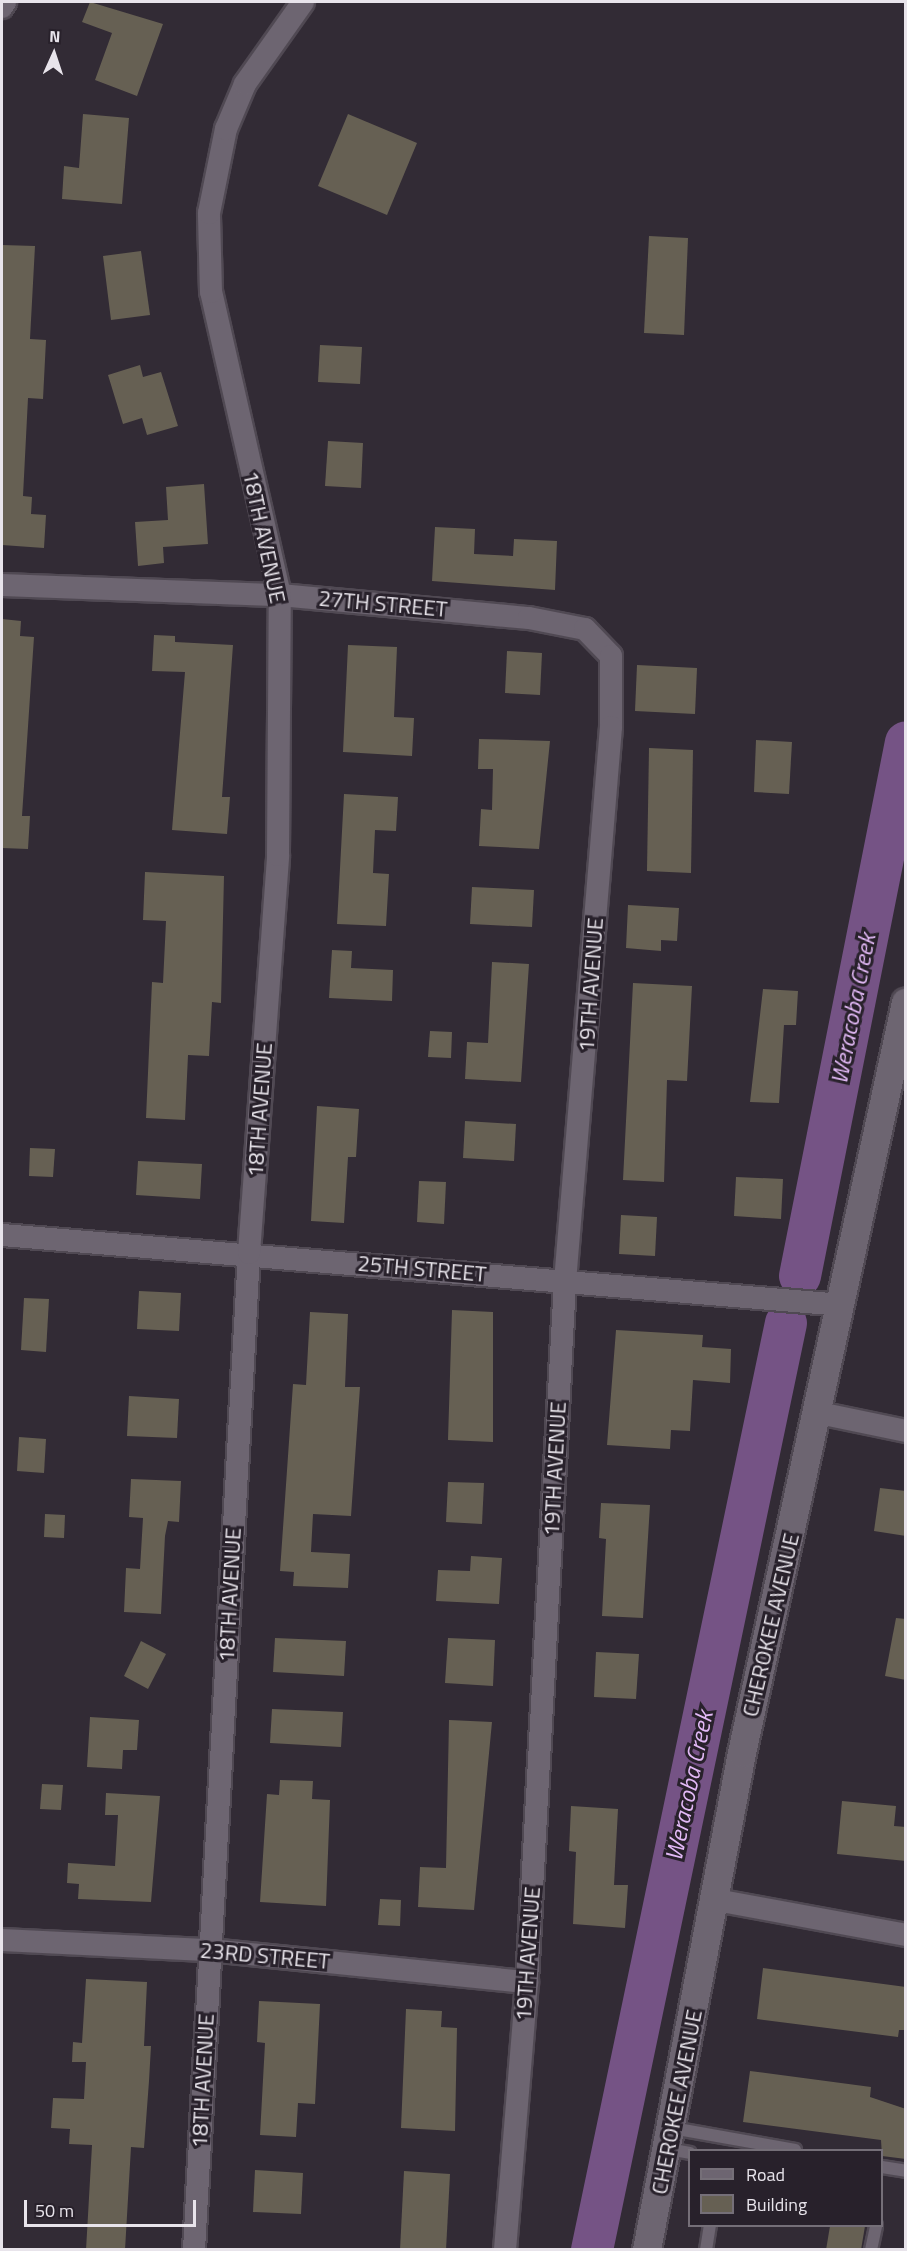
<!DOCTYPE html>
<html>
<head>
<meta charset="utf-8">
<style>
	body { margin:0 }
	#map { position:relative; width:907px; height:2251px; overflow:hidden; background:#322b35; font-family:"Titillium Web",sans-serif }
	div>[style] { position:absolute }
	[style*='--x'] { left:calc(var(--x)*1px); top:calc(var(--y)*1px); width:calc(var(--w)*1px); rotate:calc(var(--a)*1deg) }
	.river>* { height:42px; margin:-21px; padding:0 21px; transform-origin:21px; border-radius:21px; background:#755385 }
	.building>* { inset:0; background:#666053 }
	.roads { filter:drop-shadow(2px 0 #504953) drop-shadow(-2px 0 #504953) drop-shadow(0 2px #504953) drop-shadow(0 -2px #504953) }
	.service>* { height:12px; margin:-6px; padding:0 6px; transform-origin:6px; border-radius:6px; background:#6d6571 }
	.minor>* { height:22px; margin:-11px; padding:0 11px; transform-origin:11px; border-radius:11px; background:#6d6571 }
	.tertiary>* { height:28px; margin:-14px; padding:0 14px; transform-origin:14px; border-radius:14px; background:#6d6571 }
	span { translate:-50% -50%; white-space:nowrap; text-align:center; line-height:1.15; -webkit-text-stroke:6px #28212b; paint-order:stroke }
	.street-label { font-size:22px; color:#e8e4eb }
	.water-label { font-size:24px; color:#e2b9f6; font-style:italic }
	.frame { position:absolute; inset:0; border:3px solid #e8e4eb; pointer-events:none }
	.legend { position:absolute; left:688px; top:2149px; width:195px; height:78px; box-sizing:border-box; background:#28212b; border:2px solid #756f78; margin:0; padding:8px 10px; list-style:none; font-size:18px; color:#e8e4eb }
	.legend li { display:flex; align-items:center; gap:12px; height:30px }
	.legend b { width:30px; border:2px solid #756f78 }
	.north { position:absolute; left:24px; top:24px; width:60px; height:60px; -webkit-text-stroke:4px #28212b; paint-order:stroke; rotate:3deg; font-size:16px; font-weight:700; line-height:24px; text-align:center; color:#e8e4eb }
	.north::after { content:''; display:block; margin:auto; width:21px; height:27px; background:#e8e4eb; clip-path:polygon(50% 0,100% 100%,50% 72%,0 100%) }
	.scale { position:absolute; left:24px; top:2200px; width:172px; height:27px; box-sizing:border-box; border:3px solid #e8e4eb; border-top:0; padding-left:8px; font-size:18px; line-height:21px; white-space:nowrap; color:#e8e4eb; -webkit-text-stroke:4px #28212b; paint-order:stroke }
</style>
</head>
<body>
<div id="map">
	<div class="river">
		<i style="--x:800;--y:1276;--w:544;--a:-78.77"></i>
		<i style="--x:592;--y:2250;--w:947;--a:-78.18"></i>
	</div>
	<div class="building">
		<i style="clip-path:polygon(90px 2px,163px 24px,137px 96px,95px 80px,112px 33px,82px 22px)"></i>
		<i style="clip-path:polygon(83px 114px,129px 118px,122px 204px,62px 199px,64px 166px,79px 168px)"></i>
		<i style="clip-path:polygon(348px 114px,417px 143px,387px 215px,318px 186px)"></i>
		<i style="clip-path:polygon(649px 236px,688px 238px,684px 335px,644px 333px)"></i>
		<i style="clip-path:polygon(2px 245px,35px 246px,30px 339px,46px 340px,43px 399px,28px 398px,23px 496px,32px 497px,31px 514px,46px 515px,44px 548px,2px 545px)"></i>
		<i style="clip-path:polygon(141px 251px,150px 315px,111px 320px,103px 256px)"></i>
		<i style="clip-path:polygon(320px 345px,362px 347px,360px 384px,318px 382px)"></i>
		<i style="clip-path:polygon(140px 365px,143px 377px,161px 372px,178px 426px,147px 435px,142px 418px,123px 424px,108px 375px)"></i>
		<i style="clip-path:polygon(328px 441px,363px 443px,361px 488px,325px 486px)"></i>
		<i style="clip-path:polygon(204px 484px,208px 544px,163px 547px,164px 563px,138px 566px,135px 522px,168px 520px,166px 487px)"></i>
		<i style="clip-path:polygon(435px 527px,475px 529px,474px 554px,513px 556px,514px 539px,557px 541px,555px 590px,432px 581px)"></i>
		<i style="clip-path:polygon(2px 619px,21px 621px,20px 636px,34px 637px,22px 816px,30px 816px,28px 849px,2px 848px)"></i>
		<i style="clip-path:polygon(154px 635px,175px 636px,175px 642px,233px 645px,222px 797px,230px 797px,227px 834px,172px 830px,185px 672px,152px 671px)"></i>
		<i style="clip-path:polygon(348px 645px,397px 647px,394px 717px,414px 718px,412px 756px,343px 752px)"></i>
		<i style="clip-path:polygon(507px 651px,542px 653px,540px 695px,505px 693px)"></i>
		<i style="clip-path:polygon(637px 665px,697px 668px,695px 714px,635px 711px)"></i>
		<i style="clip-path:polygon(479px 739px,550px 741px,539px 849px,479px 846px,481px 809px,492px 810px,493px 769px,478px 769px)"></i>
		<i style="clip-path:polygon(756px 740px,792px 742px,789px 794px,754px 792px)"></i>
		<i style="clip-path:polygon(649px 748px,693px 750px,691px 873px,647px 871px)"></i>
		<i style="clip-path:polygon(344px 794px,398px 797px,396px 831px,375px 830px,373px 873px,389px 874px,386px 926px,337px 924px)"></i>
		<i style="clip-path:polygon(145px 872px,224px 876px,221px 1003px,212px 1002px,209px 1056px,188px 1055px,185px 1120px,146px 1118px,152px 982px,163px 983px,166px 921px,143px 920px)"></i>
		<i style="clip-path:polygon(472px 887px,534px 890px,532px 927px,470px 924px)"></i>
		<i style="clip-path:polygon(628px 905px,679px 908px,677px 941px,661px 940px,661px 951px,626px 948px)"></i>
		<i style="clip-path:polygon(332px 950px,352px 951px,351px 968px,393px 970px,392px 1001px,329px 998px)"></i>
		<i style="clip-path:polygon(492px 962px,529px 964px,521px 1082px,465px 1079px,467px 1042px,488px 1043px)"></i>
		<i style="clip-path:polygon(633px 983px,692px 986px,687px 1081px,667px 1080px,664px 1182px,623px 1180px)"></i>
		<i style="clip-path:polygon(763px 989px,798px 991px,796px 1025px,784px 1025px,779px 1103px,750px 1102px)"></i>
		<i style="clip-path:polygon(430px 1031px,452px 1032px,451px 1058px,428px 1057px)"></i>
		<i style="clip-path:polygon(317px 1106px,359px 1109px,356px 1157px,348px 1157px,344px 1223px,311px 1221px)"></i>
		<i style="clip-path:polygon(465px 1121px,516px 1124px,514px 1161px,463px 1158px)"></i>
		<i style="clip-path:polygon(30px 1148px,55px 1149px,53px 1177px,29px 1176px)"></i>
		<i style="clip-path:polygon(138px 1161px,202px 1164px,200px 1199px,136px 1195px)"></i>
		<i style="clip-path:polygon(736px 1177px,783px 1179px,781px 1219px,734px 1216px)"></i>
		<i style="clip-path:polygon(419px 1181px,446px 1182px,444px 1224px,417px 1222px)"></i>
		<i style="clip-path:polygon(621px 1215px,657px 1217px,655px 1256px,619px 1254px)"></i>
		<i style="clip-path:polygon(139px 1291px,181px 1293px,179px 1331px,137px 1329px)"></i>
		<i style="clip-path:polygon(24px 1298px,49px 1299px,46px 1352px,21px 1350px)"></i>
		<i style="clip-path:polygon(452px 1310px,493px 1312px,493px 1442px,448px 1440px)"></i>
		<i style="clip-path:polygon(310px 1312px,348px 1314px,345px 1387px,360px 1387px,351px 1516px,313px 1514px,311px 1552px,350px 1554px,348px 1588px,293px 1586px,294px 1572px,280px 1571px,293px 1384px,306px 1385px)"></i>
		<i style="clip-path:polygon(616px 1330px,703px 1335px,702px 1347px,731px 1349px,730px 1383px,693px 1380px,690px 1431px,671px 1430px,670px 1449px,607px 1445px)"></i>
		<i style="clip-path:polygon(129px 1396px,179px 1399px,177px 1438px,127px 1436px)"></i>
		<i style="clip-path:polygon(19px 1437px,46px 1439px,44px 1473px,17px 1471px)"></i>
		<i style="clip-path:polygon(131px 1479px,181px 1481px,179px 1522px,168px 1521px,165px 1536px,161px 1614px,124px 1612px,126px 1568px,140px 1569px,143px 1518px,129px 1517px)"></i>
		<i style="clip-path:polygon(448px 1482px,484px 1483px,482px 1524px,446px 1522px)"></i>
		<i style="clip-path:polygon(880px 1488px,906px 1491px,906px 1536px,874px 1531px)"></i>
		<i style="clip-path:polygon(601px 1503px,650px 1505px,643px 1618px,602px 1616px,606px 1539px,599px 1538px)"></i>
		<i style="clip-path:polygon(45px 1514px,65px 1515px,64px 1538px,44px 1537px)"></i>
		<i style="clip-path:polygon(471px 1556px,502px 1558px,499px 1604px,436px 1601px,438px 1570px,470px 1571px)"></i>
		<i style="clip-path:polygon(896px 1618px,906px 1619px,906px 1680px,885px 1676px)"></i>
		<i style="clip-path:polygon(275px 1638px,346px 1641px,344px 1676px,273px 1672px)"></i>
		<i style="clip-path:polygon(448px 1638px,495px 1640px,493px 1686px,445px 1683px)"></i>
		<i style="clip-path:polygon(141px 1641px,166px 1654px,148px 1689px,124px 1676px)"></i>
		<i style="clip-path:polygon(596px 1652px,639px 1654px,636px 1699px,594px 1697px)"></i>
		<i style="clip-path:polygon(272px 1709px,343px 1712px,341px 1747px,270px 1743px)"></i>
		<i style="clip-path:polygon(90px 1717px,139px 1720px,137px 1750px,123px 1750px,122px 1769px,87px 1767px)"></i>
		<i style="clip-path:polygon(449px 1720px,492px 1722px,474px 1910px,418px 1907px,420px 1867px,446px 1868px)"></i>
		<i style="clip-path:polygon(280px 1780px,313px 1781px,312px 1799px,330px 1800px,326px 1906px,260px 1902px,267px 1794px,279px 1795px)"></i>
		<i style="clip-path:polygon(42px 1784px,63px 1785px,61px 1810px,40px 1809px)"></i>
		<i style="clip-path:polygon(106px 1793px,160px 1796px,151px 1902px,78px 1899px,79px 1884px,67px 1883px,68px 1863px,115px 1866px,118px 1815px,105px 1815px)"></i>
		<i style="clip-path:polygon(842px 1801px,896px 1806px,894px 1826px,906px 1827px,906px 1861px,837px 1854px)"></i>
		<i style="clip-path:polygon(571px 1806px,618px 1809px,614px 1885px,628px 1885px,625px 1928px,573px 1924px,576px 1852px,569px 1851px)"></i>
		<i style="clip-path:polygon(380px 1899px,401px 1900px,400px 1926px,378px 1925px)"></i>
		<i style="clip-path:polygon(763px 1968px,906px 1987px,906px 2030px,899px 2030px,898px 2037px,757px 2019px)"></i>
		<i style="clip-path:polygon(86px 1979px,147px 1982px,144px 2046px,151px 2046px,149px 2081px,144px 2148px,131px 2147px,125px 2250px,86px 2250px,92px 2145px,69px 2144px,70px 2129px,51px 2128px,53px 2098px,84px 2099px,86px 2062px,72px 2062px,73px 2042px,82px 2043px)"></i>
		<i style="clip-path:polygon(259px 2001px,320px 2004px,315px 2104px,298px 2103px,296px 2137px,260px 2135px,265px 2043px,257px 2042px)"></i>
		<i style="clip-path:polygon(406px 2009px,442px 2011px,441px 2027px,457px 2028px,455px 2131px,401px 2128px)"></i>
		<i style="clip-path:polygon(750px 2071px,871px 2087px,870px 2097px,906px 2109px,906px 2159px,882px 2156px,881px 2140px,743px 2122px)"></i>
		<i style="clip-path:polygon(255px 2170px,303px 2173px,301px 2214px,253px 2212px)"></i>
		<i style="clip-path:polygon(404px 2171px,450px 2174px,446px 2250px,400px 2250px)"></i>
		<i style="clip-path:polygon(830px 2226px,865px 2226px,861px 2250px,826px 2250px)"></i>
	</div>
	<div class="roads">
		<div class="service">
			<i style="--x:672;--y:2128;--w:125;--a:10.1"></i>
			<i style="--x:668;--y:2149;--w:22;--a:10"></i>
			<i style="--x:882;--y:2167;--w:24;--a:9"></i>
			<i style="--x:706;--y:2250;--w:24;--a:-81"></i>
			<i style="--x:871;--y:2250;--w:25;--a:-78"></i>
		</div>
		<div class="minor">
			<i style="--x:2;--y:7;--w:6;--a:-59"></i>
			<i style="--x:2;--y:585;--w:278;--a:2.1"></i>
			<i style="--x:280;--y:595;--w:250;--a:5.3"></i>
			<i style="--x:529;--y:618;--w:57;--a:11.1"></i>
			<i style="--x:585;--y:629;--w:37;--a:46"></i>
			<i style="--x:611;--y:656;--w:71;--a:90"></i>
			<i style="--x:611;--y:727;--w:557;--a:94.74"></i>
			<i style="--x:565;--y:1282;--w:701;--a:93.11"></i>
			<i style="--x:527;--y:1982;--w:269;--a:94.7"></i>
			<i style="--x:2;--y:1235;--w:843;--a:4.76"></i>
			<i style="--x:819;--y:1413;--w:89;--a:11.7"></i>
			<i style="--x:716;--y:1900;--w:193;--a:10.4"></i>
			<i style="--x:2;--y:1940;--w:208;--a:2.8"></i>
			<i style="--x:210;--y:1950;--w:319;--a:5.8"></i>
			<i style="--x:194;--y:2250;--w:999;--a:-86.84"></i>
			<i style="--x:249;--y:1253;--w:399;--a:-85.8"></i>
			<i style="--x:278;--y:855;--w:260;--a:-89.6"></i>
			<i style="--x:280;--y:595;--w:311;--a:-102.8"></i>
			<i style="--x:211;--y:292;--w:79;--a:-91.5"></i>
			<i style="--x:209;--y:213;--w:86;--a:-78.6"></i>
			<i style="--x:226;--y:129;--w:49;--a:-67.1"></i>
			<i style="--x:245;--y:84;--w:100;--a:-54.7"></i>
		</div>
		<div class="tertiary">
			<i style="--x:647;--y:2250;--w:506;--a:-79.18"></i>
			<i style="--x:742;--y:1753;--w:768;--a:-77.67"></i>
		</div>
	</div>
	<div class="street-label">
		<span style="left:264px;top:537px;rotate:78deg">18TH AVENUE</span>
		<span style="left:383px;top:604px;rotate:5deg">27TH STREET</span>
		<span style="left:591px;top:985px;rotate:-86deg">19TH AVENUE</span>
		<span style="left:260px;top:1110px;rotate:-86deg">18TH AVENUE</span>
		<span style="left:422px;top:1269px;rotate:5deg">25TH STREET</span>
		<span style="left:555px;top:1469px;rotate:-87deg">19TH AVENUE</span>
		<span style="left:230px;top:1595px;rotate:-87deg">18TH AVENUE</span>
		<span style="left:771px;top:1625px;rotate:-77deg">CHEROKEE AVENUE</span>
		<span style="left:528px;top:1954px;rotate:-86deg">19TH AVENUE</span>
		<span style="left:265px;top:1956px;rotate:5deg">23RD STREET</span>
		<span style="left:203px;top:2081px;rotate:-87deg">18TH AVENUE</span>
		<span style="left:677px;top:2102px;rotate:-79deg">CHEROKEE AVENUE</span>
	</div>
	<div class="water-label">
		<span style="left:853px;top:1009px;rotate:-79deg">Weracoba Creek</span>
		<span style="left:689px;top:1786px;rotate:-78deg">Weracoba Creek</span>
	</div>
	<div class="frame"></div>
	<ul class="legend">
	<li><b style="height:8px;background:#6d6571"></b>Road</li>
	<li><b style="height:16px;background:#666053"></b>Building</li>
	</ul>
	<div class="north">N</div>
	<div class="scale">50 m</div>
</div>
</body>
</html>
